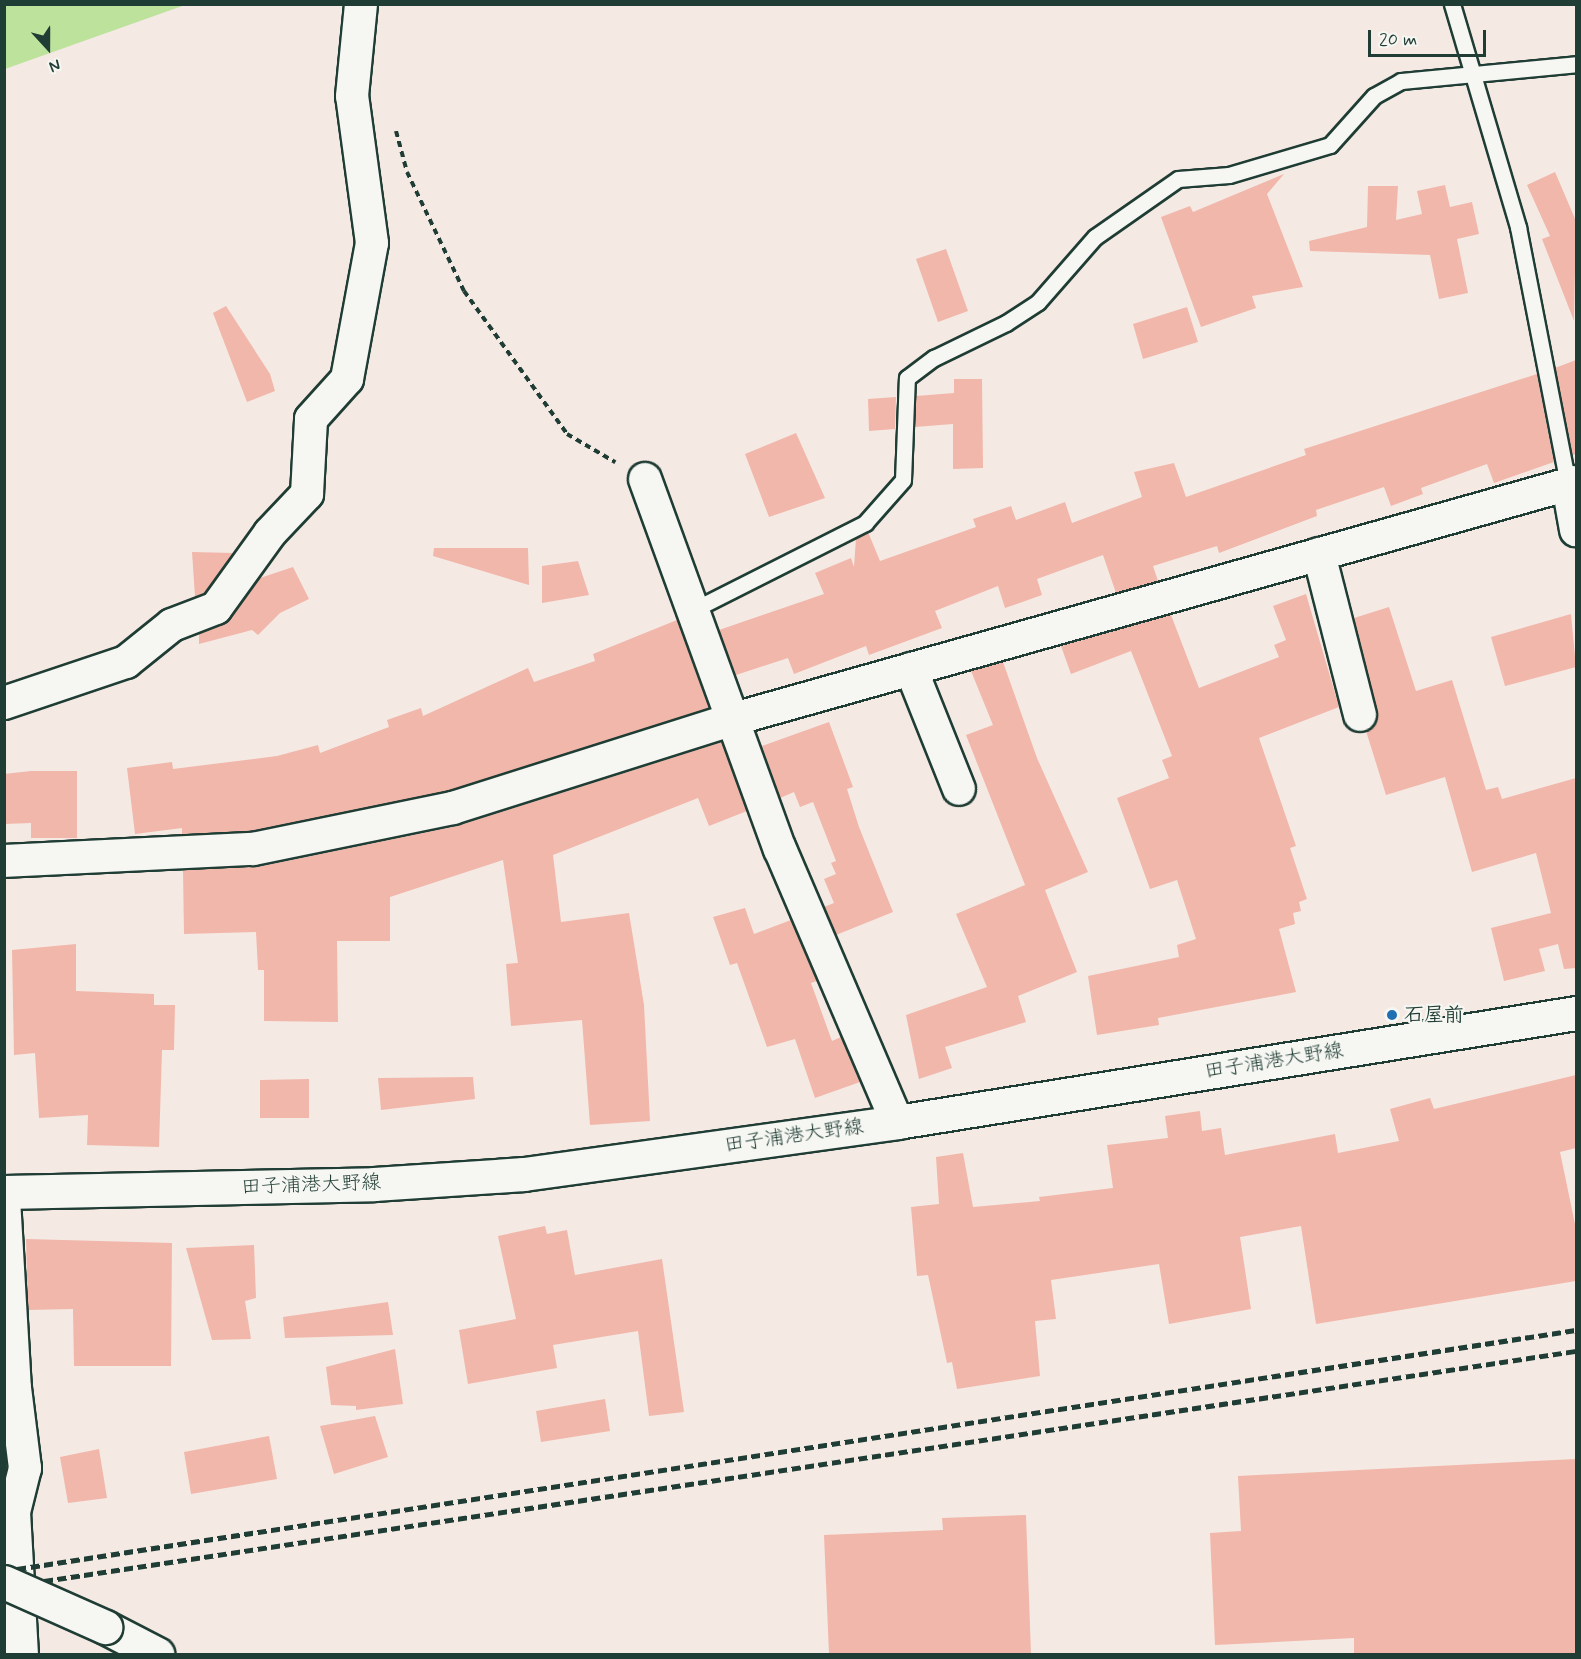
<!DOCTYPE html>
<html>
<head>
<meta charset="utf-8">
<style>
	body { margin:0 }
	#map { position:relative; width:1581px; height:1659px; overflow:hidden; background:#f5e9e4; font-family:Mynerve,"Klee One",sans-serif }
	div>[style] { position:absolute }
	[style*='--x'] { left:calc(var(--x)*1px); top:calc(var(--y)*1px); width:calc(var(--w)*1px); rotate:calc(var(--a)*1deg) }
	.green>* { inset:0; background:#bde29c }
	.building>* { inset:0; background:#f1b7aa }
	.path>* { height:4px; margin-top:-2px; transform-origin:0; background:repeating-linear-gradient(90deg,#1f3d34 0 6px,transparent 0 10.5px) }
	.roads { filter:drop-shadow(2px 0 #1f3d34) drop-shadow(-2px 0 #1f3d34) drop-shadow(0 2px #1f3d34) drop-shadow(0 -2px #1f3d34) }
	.service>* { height:15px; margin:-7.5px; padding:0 7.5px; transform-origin:7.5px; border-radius:7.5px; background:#f6f6f2 }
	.minor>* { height:32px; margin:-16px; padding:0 16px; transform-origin:16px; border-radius:16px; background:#f6f6f2 }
	.secondary>* { height:33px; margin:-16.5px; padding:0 16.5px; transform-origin:16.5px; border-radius:16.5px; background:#f6f6f2 }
	.rail>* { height:4.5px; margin-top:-2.25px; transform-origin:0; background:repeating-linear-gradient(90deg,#1f3d34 0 9px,transparent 0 13.5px) }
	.bridges { filter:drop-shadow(2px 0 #1f3d34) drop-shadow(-2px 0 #1f3d34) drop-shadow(0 2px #1f3d34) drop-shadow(0 -2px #1f3d34) }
	.secondary-bridge>* { height:33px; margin:-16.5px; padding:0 16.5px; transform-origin:16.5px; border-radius:16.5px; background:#f6f6f2 }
	.dots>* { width:16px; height:16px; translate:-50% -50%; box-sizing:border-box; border:3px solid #f6f6f2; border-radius:50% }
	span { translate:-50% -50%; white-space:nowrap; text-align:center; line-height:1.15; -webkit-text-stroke:4.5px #f6f6f2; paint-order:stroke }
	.poi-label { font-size:20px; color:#1f3d34; font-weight:700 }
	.left { translate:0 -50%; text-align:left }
	.street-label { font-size:20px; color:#1f3d34 }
	.frame { position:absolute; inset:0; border:6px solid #1f3d34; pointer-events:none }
	.north { position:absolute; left:18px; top:18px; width:60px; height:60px; -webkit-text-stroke:4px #f6f6f2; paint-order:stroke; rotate:159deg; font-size:16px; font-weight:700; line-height:24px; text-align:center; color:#1f3d34 }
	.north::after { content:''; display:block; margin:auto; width:21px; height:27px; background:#1f3d34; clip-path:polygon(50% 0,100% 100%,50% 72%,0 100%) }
	.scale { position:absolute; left:1368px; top:30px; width:118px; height:27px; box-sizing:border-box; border:3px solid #1f3d34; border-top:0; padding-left:8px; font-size:18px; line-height:21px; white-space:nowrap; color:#1f3d34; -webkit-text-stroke:4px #f6f6f2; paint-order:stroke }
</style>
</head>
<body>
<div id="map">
	<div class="green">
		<i style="clip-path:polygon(5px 4px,185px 4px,185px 5px,5px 69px)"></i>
	</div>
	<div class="building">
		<i style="clip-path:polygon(1555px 172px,1576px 221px,1574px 321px,1542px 239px,1550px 236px,1527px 185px)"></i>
		<i style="clip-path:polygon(1284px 174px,1267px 194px,1303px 287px,1252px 296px,1256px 308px,1201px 327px,1161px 217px,1190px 206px,1193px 212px)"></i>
		<i style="clip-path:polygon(1445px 185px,1450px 207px,1472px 202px,1479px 234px,1457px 239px,1468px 293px,1439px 299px,1430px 255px,1310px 251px,1309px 241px,1367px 227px,1368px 186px,1398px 186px,1396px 220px,1422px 214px,1417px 191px)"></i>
		<i style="clip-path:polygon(946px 249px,968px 311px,938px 322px,916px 259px)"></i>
		<i style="clip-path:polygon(226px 306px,270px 374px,275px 391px,247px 402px,213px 313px)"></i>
		<i style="clip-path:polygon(1187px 307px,1198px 342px,1143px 359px,1133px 324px)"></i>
		<i style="clip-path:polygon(1576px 360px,1576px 454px,1572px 455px,1555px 368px)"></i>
		<i style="clip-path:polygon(1537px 374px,1554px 462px,1494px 483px,1487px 464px,1421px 488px,1423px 494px,1391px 506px,1384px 487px,1316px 510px,1317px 516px,1219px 553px,1217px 546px,1153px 566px,1158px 581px,1116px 593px,1103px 555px,1037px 579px,1042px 595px,1005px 608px,998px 586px,935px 611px,942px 628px,869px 655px,866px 646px,794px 674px,788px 658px,736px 675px,719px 630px,824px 594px,815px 573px,851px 558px,854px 567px,856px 538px,868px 532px,880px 561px,976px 527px,973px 519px,1011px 506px,1016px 520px,1065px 502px,1072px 523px,1142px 497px,1134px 472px,1174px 463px,1186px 497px,1306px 455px,1304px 449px)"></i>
		<i style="clip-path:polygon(954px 379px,982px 379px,983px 468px,953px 469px,953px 424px,915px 427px,916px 396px,954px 393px)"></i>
		<i style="clip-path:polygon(896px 397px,895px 429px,869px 431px,868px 399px)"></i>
		<i style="clip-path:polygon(796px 433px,825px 498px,769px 517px,745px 454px)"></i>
		<i style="clip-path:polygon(434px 548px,528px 548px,529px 585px,433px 556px)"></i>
		<i style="clip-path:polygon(192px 552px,234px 553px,205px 593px,195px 597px)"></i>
		<i style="clip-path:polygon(578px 561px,589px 595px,542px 603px,542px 566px)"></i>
		<i style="clip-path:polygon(293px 567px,309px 599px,280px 613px,258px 635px,252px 630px,199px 644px,199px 634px,230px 619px,260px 578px)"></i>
		<i style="clip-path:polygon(1306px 594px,1339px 707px,1259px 738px,1296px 846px,1290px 848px,1307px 899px,1299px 902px,1301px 911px,1293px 913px,1295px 924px,1279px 929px,1296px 992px,1158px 1018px,1159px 1025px,1097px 1035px,1088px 976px,1179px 957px,1177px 945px,1196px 939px,1177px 880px,1150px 889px,1117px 798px,1169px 778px,1162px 760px,1172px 756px,1131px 651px,1071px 674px,1061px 646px,1171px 615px,1199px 688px,1279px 657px,1274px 645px,1286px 640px,1273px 606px)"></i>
		<i style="clip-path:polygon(1389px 607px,1416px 691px,1452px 680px,1486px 790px,1498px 787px,1502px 799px,1576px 778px,1576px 968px,1564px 969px,1558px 944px,1539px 949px,1545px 971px,1504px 981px,1491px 928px,1551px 913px,1536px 853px,1472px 872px,1445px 777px,1386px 795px,1366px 731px,1377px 720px,1377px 711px,1354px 618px)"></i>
		<i style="clip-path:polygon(1571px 614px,1576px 667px,1505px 686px,1491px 637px)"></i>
		<i style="clip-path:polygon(677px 620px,709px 708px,448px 791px,251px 831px,182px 834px,182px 828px,135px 834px,127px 768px,172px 762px,173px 769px,277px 756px,318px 745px,320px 753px,389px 727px,387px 720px,421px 708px,423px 716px,528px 668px,534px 682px,595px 661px,593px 654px)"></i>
		<i style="clip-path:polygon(1003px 662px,1037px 758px,1088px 872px,1045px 890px,1077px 972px,1018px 996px,1026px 1022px,945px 1047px,952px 1068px,919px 1079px,906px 1015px,987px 987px,956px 914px,1025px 885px,966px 735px,993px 725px,971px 671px)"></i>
		<i style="clip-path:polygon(829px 722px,853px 787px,847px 789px,859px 827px,893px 912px,836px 935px,824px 907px,834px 903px,824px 879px,836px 874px,831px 863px,836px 861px,813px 802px,800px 807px,794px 792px,780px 798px,762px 746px)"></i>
		<i style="clip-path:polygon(722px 742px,747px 811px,709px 826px,698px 798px,553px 855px,561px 922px,629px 913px,644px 1005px,650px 1121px,590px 1125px,582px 1020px,511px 1026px,506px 964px,518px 963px,503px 860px,390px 897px,390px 941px,337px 941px,338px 1022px,264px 1021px,264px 970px,258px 970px,256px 932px,184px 934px,183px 870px,257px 867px,457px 826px)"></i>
		<i style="clip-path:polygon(31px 771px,77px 771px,77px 838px,31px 838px,31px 823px,4px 824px,4px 774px)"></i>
		<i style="clip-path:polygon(745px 908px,754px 934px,791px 920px,817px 981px,811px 983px,832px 1041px,841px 1037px,860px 1082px,815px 1098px,795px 1039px,767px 1047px,737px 963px,730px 965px,713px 917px)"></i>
		<i style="clip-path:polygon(76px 944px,76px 991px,154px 994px,154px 1005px,175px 1005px,174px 1050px,162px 1050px,159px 1147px,87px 1145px,88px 1115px,39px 1118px,35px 1053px,14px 1055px,12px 950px)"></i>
		<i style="clip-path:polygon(1576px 1075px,1576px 1148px,1560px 1152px,1576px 1229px,1576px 1281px,1316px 1324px,1301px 1226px,1240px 1237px,1251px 1309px,1169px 1324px,1159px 1264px,1051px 1280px,1056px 1319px,1035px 1321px,1040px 1376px,957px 1389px,952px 1362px,947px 1363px,928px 1275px,917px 1276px,911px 1207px,939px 1204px,936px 1157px,963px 1153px,973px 1207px,1040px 1201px,1039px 1197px,1113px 1188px,1107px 1145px,1168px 1138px,1165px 1116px,1200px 1111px,1202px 1131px,1221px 1128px,1225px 1155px,1335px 1134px,1338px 1153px,1399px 1141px,1390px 1109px,1430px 1098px,1434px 1109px)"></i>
		<i style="clip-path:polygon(473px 1077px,475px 1099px,381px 1110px,378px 1078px)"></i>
		<i style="clip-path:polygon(309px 1079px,309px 1118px,260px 1118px,260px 1080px)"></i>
		<i style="clip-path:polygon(545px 1226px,547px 1234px,567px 1230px,575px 1275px,662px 1259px,684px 1412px,649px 1416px,638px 1331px,553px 1345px,557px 1368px,468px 1384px,459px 1330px,516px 1319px,498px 1236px)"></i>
		<i style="clip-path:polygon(26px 1239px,172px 1243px,171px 1366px,74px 1366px,73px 1309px,28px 1310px)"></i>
		<i style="clip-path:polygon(254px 1245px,256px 1298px,245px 1301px,251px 1339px,212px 1340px,186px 1248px)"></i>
		<i style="clip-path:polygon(388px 1302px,393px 1335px,285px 1338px,283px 1317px)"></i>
		<i style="clip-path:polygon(395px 1349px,403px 1404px,356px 1410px,356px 1406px,331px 1405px,326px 1367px)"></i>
		<i style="clip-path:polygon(605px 1399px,610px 1431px,541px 1442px,536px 1411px)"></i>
		<i style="clip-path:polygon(375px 1416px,388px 1457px,334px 1474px,320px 1426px)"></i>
		<i style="clip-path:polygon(269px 1436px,277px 1479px,191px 1494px,184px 1452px)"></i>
		<i style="clip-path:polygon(99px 1449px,107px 1498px,68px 1503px,60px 1457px)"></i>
		<i style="clip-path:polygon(1576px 1459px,1576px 1654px,1354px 1654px,1354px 1638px,1215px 1645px,1210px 1533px,1241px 1531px,1238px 1476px)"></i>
		<i style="clip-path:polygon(1026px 1515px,1031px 1654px,829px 1654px,824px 1535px,943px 1530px,942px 1518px)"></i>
	</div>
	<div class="path">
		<i style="--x:396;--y:131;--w:42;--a:75"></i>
		<i style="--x:407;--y:172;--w:132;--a:64.4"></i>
		<i style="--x:464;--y:291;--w:176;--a:54.2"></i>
		<i style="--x:567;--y:434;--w:56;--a:30.3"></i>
	</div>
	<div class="roads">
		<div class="service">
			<i style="--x:1452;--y:4;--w:233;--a:73.5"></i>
			<i style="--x:1518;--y:227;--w:263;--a:79"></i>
			<i style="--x:693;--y:610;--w:193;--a:-26.8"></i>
			<i style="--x:865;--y:523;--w:57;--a:-48.5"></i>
			<i style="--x:903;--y:480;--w:102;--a:-87.8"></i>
			<i style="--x:907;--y:378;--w:34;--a:-37"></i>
			<i style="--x:934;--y:358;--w:80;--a:-25.9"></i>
			<i style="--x:1006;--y:323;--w:38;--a:-33"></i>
			<i style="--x:1038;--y:302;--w:86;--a:-48.8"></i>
			<i style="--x:1095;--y:237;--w:101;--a:-34.9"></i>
			<i style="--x:1178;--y:179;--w:51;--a:-4.5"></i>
			<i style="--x:1229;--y:175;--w:105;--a:-16.5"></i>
			<i style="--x:1330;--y:145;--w:66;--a:-48.1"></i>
			<i style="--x:1374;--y:96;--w:31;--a:-29"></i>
			<i style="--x:1401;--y:81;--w:176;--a:-5.5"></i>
		</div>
		<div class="minor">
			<i style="--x:645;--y:479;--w:394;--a:70"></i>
			<i style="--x:780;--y:849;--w:297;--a:66.8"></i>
			<i style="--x:1568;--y:485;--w:46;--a:79.9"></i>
			<i style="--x:1319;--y:554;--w:166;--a:75.7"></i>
			<i style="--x:911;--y:669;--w:129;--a:68.2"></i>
			<i style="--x:4;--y:703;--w:129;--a:-18.6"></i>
			<i style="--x:126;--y:662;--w:59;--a:-38.8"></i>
			<i style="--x:172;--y:625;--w:47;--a:-21.1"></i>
			<i style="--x:216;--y:608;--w:92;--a:-54.2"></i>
			<i style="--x:270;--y:533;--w:54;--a:-46.5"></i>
			<i style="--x:307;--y:494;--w:75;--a:-86.9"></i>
			<i style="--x:311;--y:419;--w:54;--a:-48"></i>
			<i style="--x:347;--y:379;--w:138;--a:-79.6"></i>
			<i style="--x:372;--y:243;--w:148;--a:-97.7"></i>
			<i style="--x:352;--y:96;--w:92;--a:-84.4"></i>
			<i style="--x:4;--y:861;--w:249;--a:-2.8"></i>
			<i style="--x:253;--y:849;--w:204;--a:-11.6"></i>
			<i style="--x:453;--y:808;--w:295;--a:-17.6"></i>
			<i style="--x:734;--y:719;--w:875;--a:-15.72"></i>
			<i style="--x:4;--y:1199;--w:189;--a:86.7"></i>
			<i style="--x:15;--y:1388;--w:81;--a:82.9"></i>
			<i style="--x:25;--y:1468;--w:45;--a:104"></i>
			<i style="--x:14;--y:1512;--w:142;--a:86.8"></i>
		</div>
		<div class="secondary">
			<i style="--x:4;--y:1192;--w:370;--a:-1.2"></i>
			<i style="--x:374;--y:1184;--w:150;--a:-3.8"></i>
			<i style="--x:524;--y:1174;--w:377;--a:-7.9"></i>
			<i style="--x:897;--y:1122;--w:688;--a:-9.12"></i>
			<i style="--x:105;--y:1627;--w:59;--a:27.4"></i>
		</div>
	</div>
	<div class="rail">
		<i style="--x:4;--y:1571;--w:1590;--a:-8.72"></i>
		<i style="--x:4;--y:1587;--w:1590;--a:-8.54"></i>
	</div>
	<div class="bridges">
		<div class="secondary-bridge">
			<i style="--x:4;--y:1582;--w:111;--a:24"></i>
		</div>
	</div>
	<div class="dots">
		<i style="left:1392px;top:1015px;background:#1f6fb2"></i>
	</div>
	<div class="poi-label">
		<span class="left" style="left:1404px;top:1015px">石屋前</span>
	</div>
	<div class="street-label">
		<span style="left:1274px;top:1061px;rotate:-9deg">田子浦港大野線</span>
		<span style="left:794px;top:1136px;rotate:-8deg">田子浦港大野線</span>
		<span style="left:311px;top:1185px;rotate:-2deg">田子浦港大野線</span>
	</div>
	<div class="frame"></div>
	<div class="north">N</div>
	<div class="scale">20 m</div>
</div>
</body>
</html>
